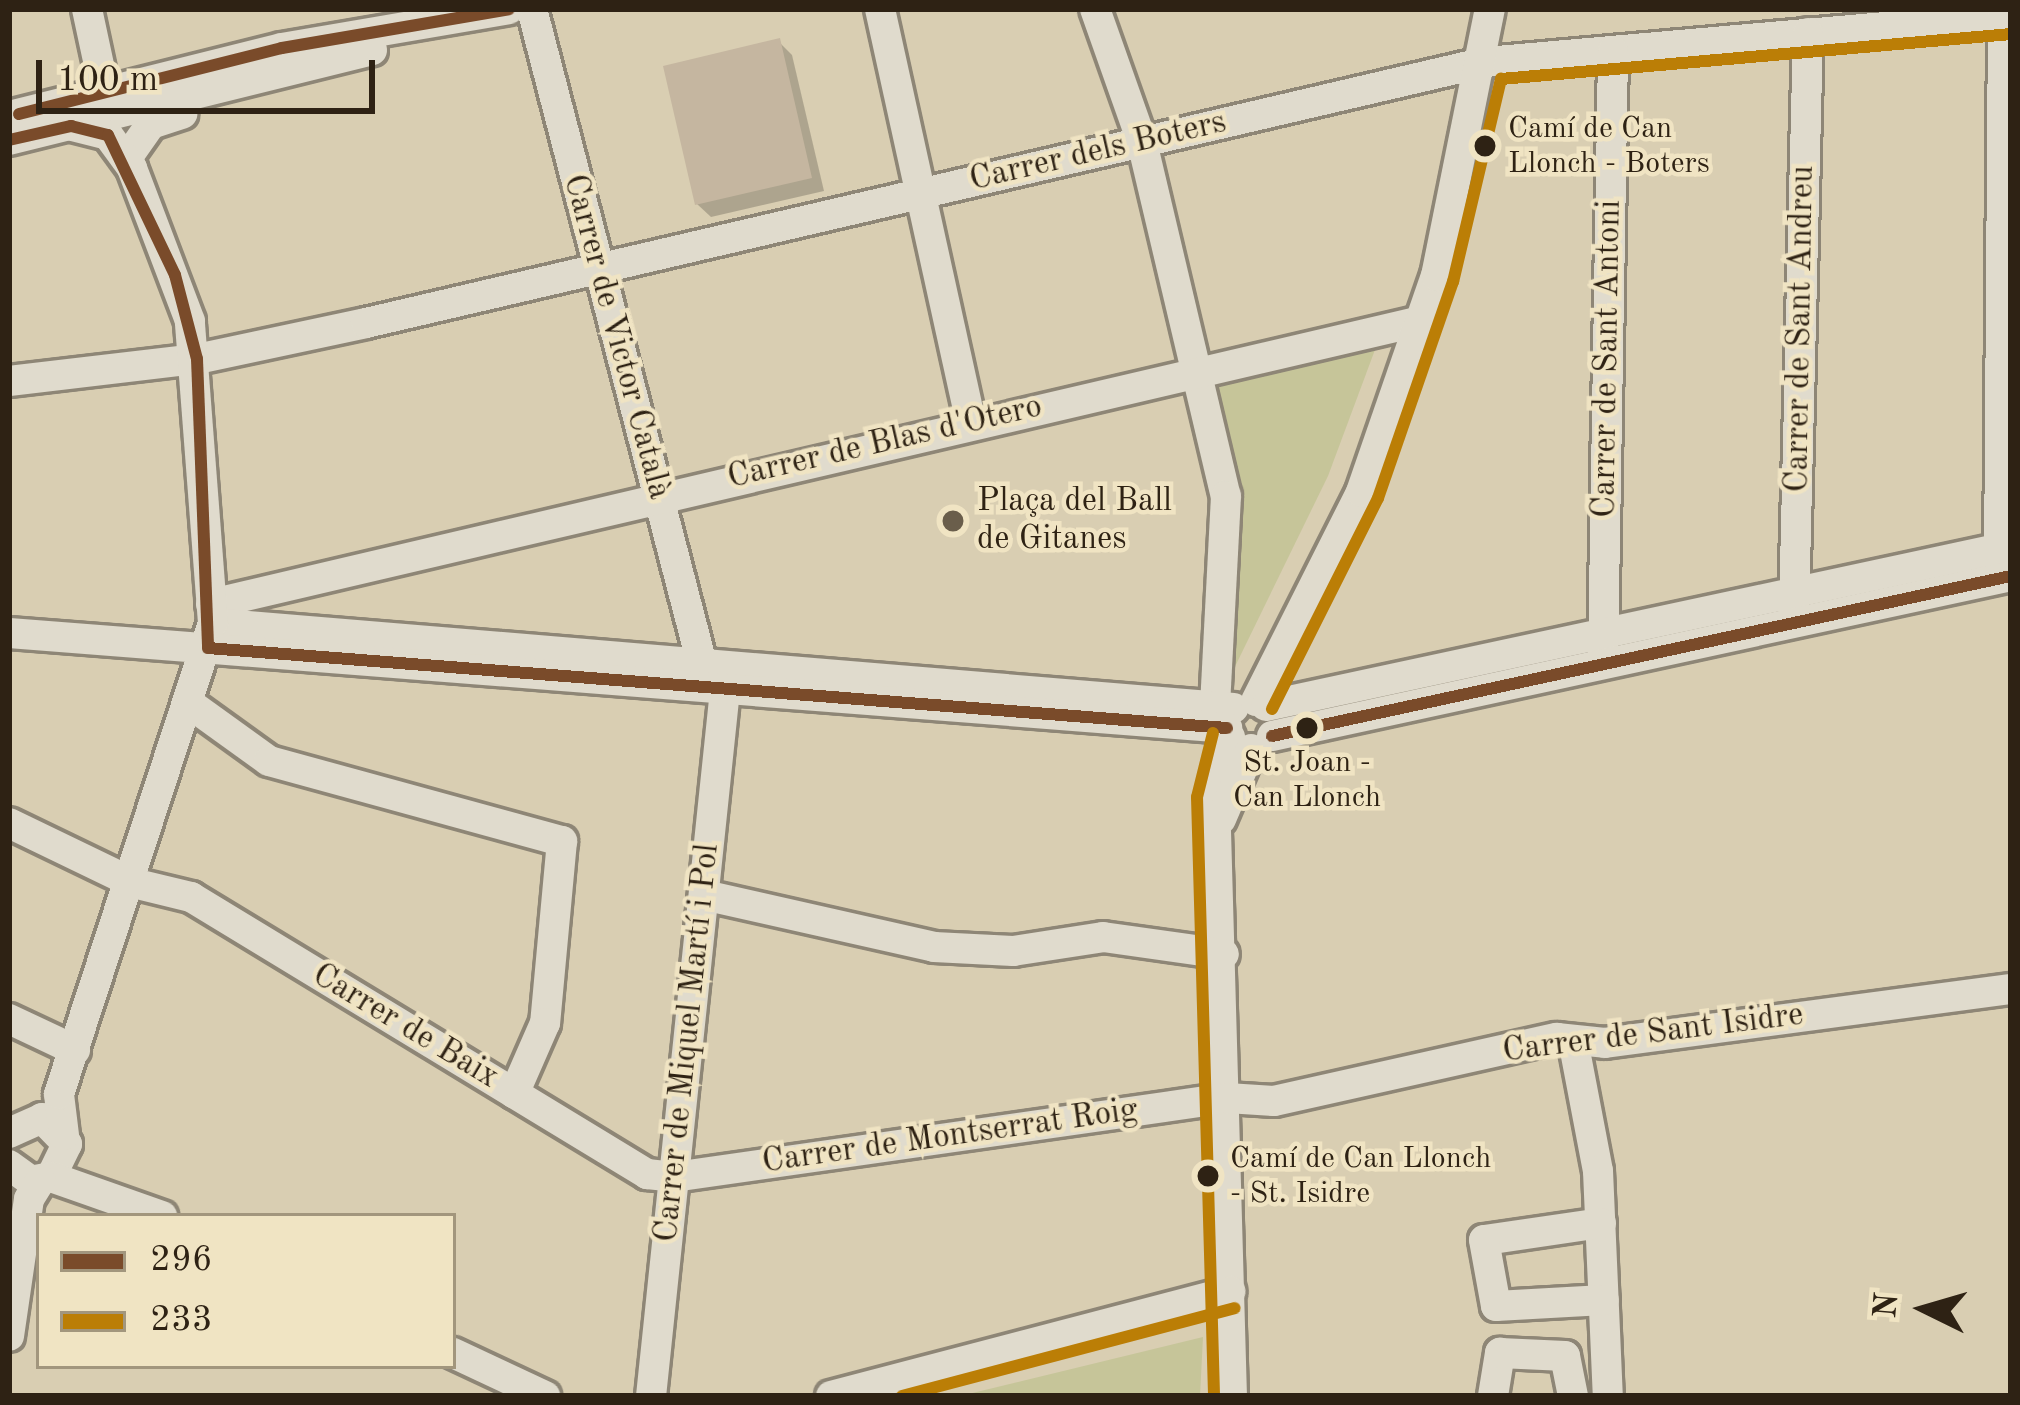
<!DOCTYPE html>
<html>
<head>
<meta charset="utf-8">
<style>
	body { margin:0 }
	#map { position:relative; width:2020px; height:1405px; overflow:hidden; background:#d9ceb2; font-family:"Old Standard TT",serif }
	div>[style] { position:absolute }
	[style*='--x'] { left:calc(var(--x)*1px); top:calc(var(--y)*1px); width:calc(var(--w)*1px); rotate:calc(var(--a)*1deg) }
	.green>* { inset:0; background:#c6c599 }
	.shadow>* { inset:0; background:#0003 }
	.building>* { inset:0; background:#c5b6a0 }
	.roads { filter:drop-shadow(3px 0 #8e8676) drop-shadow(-3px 0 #8e8676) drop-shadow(0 3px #8e8676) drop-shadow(0 -3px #8e8676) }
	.minor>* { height:30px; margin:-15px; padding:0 15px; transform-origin:15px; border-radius:15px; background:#e0dbcd }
	.bus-1>* { height:12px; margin:-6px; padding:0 6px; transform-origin:6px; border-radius:6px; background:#7a4b2a }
	.bus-2>* { height:12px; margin:-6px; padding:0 6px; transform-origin:6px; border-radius:6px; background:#bb7e06 }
	.dots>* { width:33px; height:33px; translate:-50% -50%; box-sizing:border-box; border:6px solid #f0e4c3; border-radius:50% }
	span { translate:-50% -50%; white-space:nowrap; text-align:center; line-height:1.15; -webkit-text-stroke:9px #f0e4c3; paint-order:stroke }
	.bus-label { font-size:30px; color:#2e2214 }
	.left { translate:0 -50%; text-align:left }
	.street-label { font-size:33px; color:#2e2214 }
	.poi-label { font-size:33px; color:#2e2214 }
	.frame { position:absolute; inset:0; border:12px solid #2e2214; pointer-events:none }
	.legend { position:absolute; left:36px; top:1213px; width:420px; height:156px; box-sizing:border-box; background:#f0e4c3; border:3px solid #a2967d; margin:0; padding:15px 21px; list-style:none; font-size:36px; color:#2e2214 }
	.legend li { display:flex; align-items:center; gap:24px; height:60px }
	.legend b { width:60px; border:3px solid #a2967d }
	.north { position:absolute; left:1864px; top:1249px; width:120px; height:120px; -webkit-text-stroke:9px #f0e4c3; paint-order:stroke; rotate:275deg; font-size:33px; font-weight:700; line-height:48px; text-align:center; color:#2e2214 }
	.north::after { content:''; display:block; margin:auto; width:42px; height:54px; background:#2e2214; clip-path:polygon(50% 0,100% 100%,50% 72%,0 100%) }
	.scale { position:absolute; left:36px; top:60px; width:339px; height:54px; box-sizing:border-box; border:6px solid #2e2214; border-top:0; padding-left:15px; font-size:36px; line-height:42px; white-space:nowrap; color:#2e2214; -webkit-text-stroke:9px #f0e4c3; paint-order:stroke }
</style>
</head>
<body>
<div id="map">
	<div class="green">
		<i style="clip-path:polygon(1379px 339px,1328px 476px,1226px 685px,1207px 379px)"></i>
		<i style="clip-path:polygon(1203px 1337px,1200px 1396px,960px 1396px)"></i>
	</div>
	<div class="shadow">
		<i style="clip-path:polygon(779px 42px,792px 55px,824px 191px,711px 217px,697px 204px)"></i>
	</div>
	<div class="building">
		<i style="clip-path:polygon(780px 38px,812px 178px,695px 205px,663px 66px)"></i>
	</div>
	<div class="roads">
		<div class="minor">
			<i style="--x:87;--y:9;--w:86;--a:77.9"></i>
			<i style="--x:105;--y:93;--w:16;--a:27"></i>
			<i style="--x:532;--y:9;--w:677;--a:75.45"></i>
			<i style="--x:702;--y:664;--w:35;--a:49"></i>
			<i style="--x:725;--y:690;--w:710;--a:95.98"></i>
			<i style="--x:880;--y:9;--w:423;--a:77.6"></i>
			<i style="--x:1095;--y:9;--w:141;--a:70.5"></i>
			<i style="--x:1142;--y:142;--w:364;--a:76.7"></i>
			<i style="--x:1226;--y:496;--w:211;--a:93"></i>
			<i style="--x:9;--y:116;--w:281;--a:-14"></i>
			<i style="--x:282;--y:48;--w:230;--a:-9.7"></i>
			<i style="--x:9;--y:140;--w:374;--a:-13.9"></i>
			<i style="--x:132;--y:151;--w:33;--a:-55"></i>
			<i style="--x:151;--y:124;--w:33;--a:-18"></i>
			<i style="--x:9;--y:381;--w:189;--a:-6.7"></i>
			<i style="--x:197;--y:359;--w:173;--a:-12"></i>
			<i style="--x:366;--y:323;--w:1150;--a:-13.12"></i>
			<i style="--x:1486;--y:62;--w:527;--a:-5.01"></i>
			<i style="--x:1999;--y:565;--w:549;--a:-89.58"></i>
			<i style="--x:211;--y:604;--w:1242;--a:-13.17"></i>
			<i style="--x:1794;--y:609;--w:576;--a:-88.61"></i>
			<i style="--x:213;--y:623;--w:1024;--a:4.76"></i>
			<i style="--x:9;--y:633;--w:1222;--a:4.46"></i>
			<i style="--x:1603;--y:656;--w:605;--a:-89.05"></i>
			<i style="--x:1256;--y:701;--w:234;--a:-63.3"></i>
			<i style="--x:1361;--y:492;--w:229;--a:-70.9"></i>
			<i style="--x:1436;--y:276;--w:272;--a:-78.6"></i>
			<i style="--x:190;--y:704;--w:97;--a:35.8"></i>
			<i style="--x:269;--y:761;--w:304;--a:15.3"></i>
			<i style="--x:562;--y:841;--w:183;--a:95.3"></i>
			<i style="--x:545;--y:1023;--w:77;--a:113.6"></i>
			<i style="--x:1266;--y:706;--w:762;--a:-12.12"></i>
			<i style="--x:1272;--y:736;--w:756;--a:-12.22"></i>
			<i style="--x:1230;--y:737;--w:61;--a:104.3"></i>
			<i style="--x:1215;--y:796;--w:600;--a:88.38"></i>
			<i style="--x:1221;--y:819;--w:76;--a:-66.8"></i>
			<i style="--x:9;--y:823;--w:138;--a:25.8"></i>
			<i style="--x:133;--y:883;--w:60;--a:13.6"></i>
			<i style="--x:191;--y:897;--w:534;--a:31.28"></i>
			<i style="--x:647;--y:1174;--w:27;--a:6"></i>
			<i style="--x:674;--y:1177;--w:559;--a:-8.13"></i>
			<i style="--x:1227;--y:1098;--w:47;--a:3.7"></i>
			<i style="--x:1274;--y:1101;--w:290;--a:-12.6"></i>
			<i style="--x:1557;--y:1038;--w:48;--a:5.9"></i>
			<i style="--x:1605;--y:1043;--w:410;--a:-7.6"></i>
			<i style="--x:704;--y:895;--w:236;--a:12.7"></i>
			<i style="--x:934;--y:947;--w:79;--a:2.9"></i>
			<i style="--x:1013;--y:951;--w:91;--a:-8.8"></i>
			<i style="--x:1103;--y:937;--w:122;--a:8"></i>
			<i style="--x:9;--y:1019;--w:73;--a:25.2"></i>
			<i style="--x:1573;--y:1040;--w:133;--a:79.2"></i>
			<i style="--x:1598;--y:1171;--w:225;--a:87.5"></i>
			<i style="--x:9;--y:1133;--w:36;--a:-24"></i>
			<i style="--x:42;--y:1118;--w:36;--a:46"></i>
			<i style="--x:67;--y:1144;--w:37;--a:116"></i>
			<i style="--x:51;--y:1177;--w:20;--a:169"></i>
			<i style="--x:31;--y:1181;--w:27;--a:-144"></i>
			<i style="--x:64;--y:1135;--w:41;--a:-97"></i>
			<i style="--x:59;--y:1094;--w:496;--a:-71.9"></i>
			<i style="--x:213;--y:623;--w:303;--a:-94.4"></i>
			<i style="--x:190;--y:321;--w:164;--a:-110.8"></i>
			<i style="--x:132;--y:168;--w:41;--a:-126"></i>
			<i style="--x:108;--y:135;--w:38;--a:-166"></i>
			<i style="--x:51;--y:1177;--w:118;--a:19.4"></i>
			<i style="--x:1601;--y:1223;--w:118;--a:171.7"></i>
			<i style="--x:1484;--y:1240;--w:67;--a:79.7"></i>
			<i style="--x:1496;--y:1306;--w:108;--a:-3.2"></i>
			<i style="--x:9;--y:1336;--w:138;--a:-81.7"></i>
			<i style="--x:29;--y:1199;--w:22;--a:-58"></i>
			<i style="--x:453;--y:1353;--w:102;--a:25.1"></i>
			<i style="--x:831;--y:1396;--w:413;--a:-14.7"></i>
			<i style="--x:1493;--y:1396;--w:44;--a:-80.8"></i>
			<i style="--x:1500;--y:1353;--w:65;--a:2.6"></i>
			<i style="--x:1565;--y:1356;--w:41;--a:78.7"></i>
		</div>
	</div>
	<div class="bus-1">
		<i style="--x:19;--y:114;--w:271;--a:-14.1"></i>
		<i style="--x:282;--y:48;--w:230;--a:-9.7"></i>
		<i style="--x:9;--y:140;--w:64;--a:-12.7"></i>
		<i style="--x:71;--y:126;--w:38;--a:14"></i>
		<i style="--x:108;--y:135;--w:155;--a:64.4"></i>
		<i style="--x:175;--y:275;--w:87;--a:75.3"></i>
		<i style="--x:197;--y:359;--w:289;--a:87.8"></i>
		<i style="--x:208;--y:648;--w:1022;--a:4.49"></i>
		<i style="--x:1272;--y:736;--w:756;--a:-12.22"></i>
	</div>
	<div class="bus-2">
		<i style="--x:1272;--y:709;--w:236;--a:-63.3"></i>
		<i style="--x:1378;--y:498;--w:229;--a:-70.9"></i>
		<i style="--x:1453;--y:282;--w:209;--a:-76.7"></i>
		<i style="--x:1501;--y:79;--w:512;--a:-5.04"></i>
		<i style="--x:1213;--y:733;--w:66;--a:104"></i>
		<i style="--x:1197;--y:797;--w:599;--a:88.37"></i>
		<i style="--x:902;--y:1396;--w:344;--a:-14.8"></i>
	</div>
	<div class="dots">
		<i style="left:1485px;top:146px;background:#2e2214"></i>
		<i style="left:953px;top:521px;background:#6a5e4b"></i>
		<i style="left:1307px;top:728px;background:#2e2214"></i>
		<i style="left:1208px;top:1176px;background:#2e2214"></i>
	</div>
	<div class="bus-label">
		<span class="left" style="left:1508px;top:146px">Camí de Can<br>Llonch - Boters</span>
		<span style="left:1307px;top:780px">St. Joan -<br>Can Llonch</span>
		<span class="left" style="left:1230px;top:1176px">Camí de Can Llonch<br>- St. Isidre</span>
	</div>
	<div class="street-label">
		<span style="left:1098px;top:152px;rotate:-13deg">Carrer dels Boters</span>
		<span style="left:1801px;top:329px;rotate:-89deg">Carrer de Sant Andreu</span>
		<span style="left:616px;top:337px;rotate:75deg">Carrer de Victor Català</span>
		<span style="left:1608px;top:359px;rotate:-89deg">Carrer de Sant Antoni</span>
		<span style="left:885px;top:443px;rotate:-13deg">Carrer de Blas d'Otero</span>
		<span style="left:405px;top:1027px;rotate:31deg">Carrer de Baix</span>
		<span style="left:1653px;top:1034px;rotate:-7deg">Carrer de Sant Isidre</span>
		<span style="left:688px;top:1043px;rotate:-84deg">Carrer de Miquel Martí i Pol</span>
		<span style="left:950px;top:1137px;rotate:-8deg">Carrer de Montserrat Roig</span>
	</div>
	<div class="poi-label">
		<span class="left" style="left:977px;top:521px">Plaça del Ball<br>de Gitanes</span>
	</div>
	<div class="frame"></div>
	<ul class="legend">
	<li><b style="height:15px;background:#7a4b2a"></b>296</li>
	<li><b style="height:15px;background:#bb7e06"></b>233</li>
	</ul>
	<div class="north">N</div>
	<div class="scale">100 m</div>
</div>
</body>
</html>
